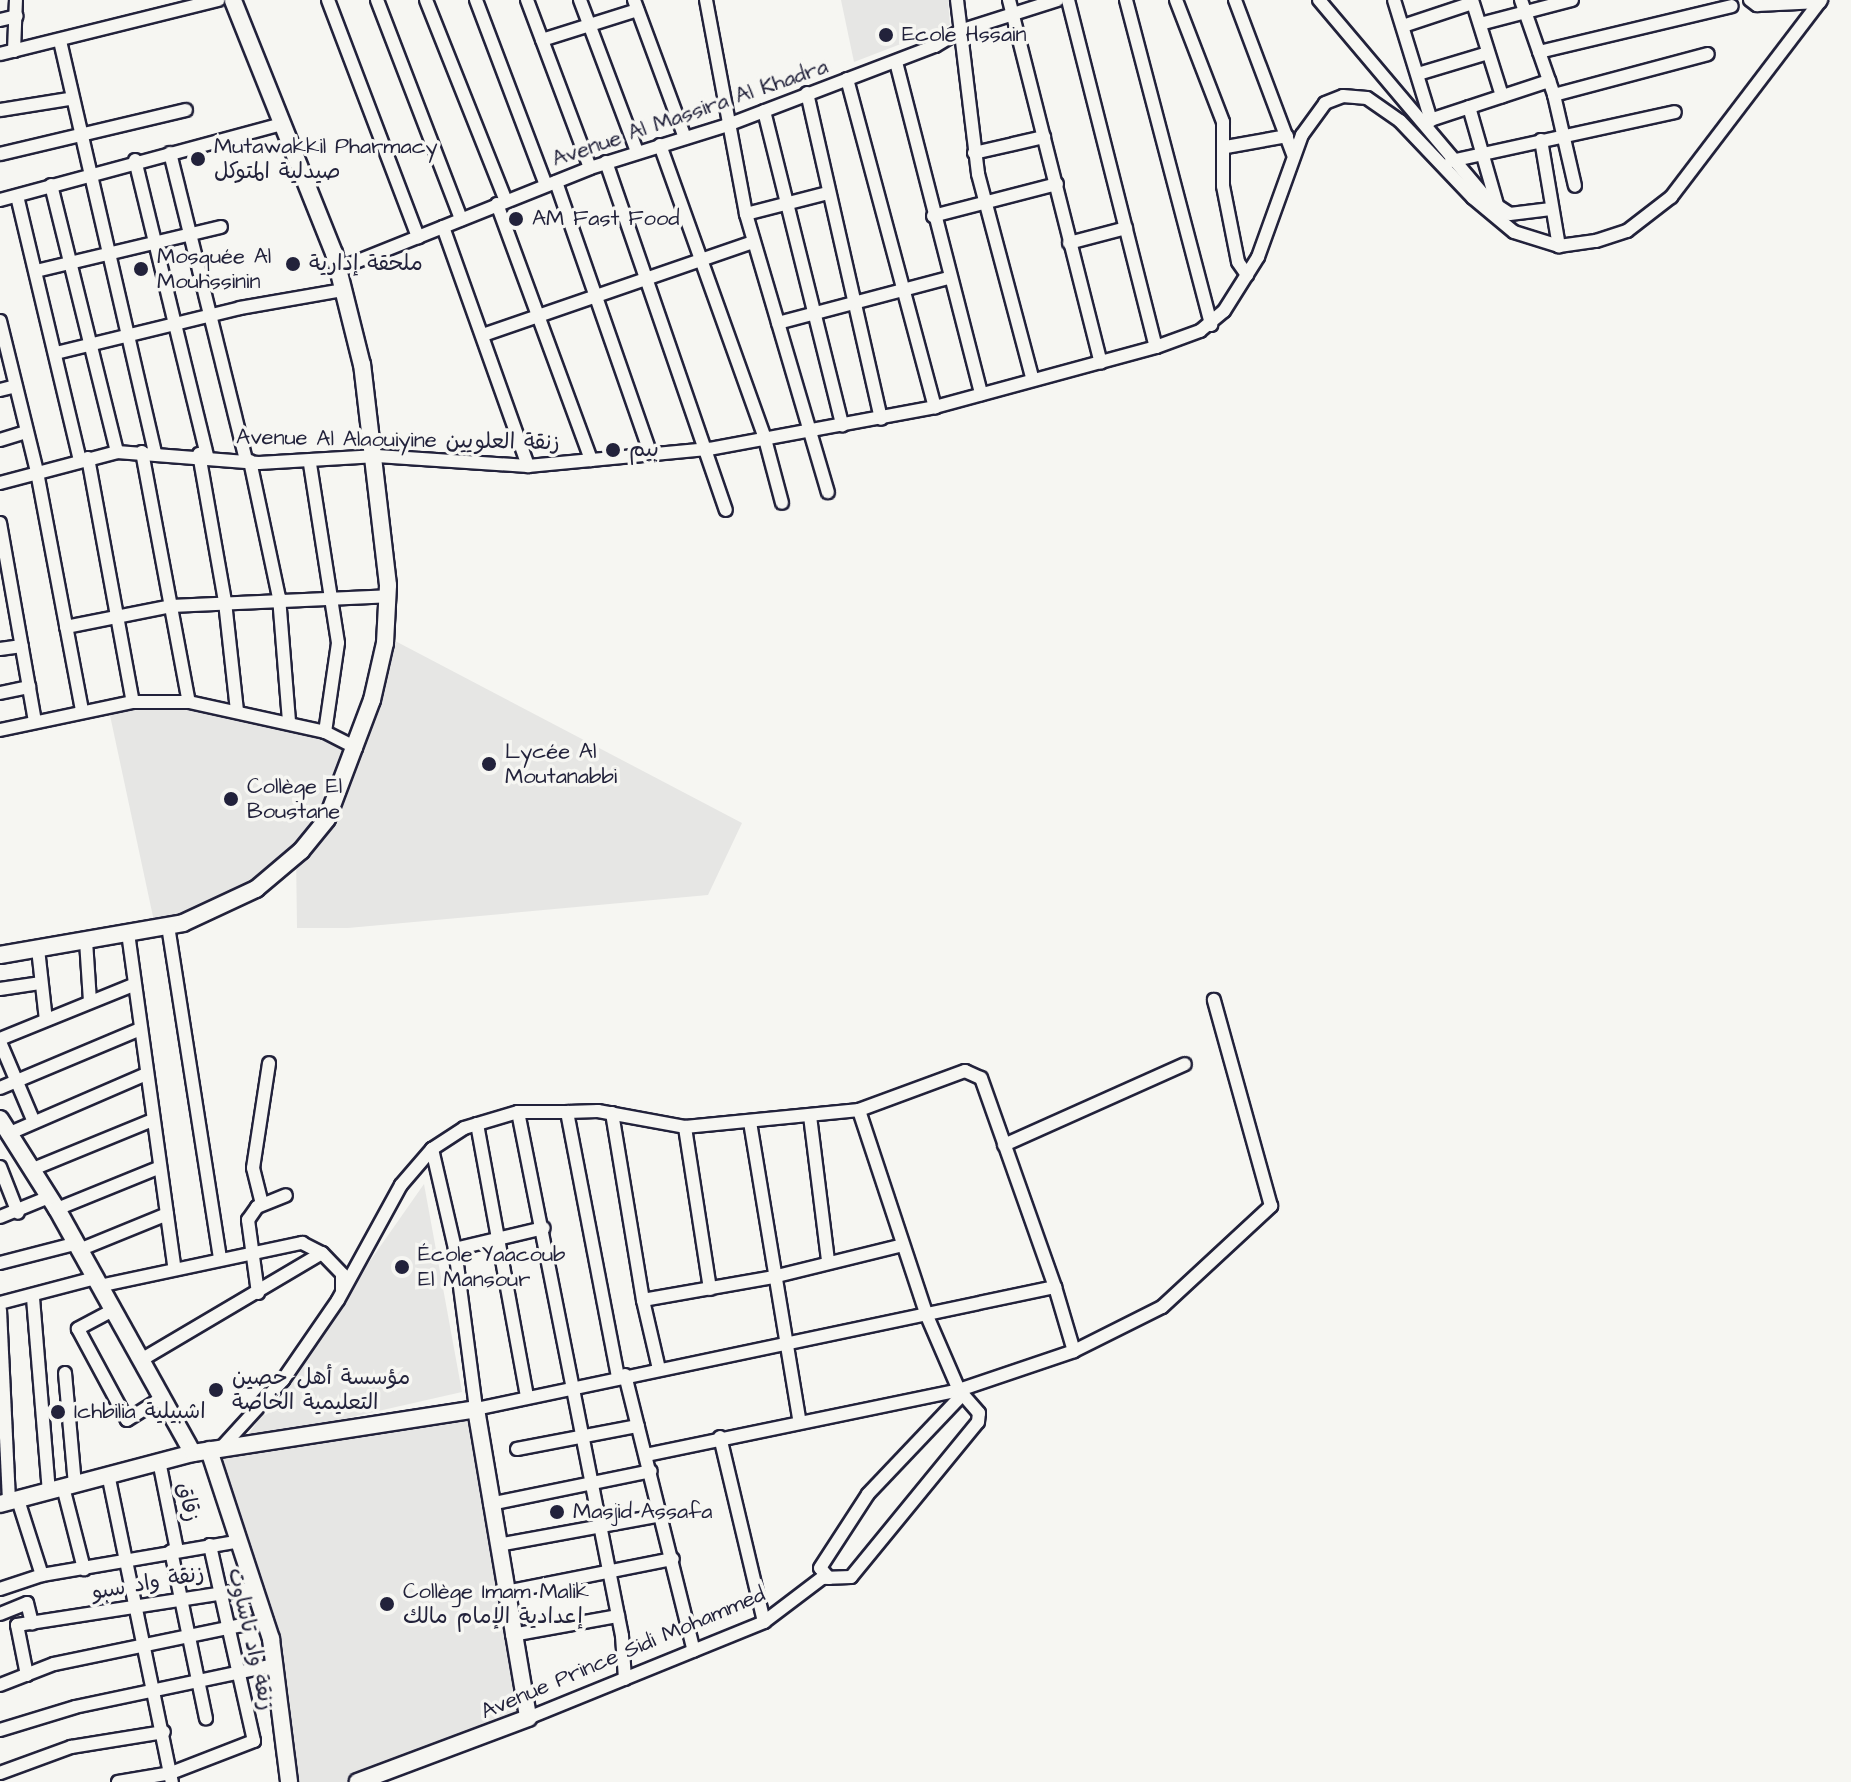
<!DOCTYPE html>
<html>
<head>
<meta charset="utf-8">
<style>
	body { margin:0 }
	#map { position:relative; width:1851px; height:1782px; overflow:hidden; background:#f6f6f2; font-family:"Architects Daughter","Playpen Sans Arabic",sans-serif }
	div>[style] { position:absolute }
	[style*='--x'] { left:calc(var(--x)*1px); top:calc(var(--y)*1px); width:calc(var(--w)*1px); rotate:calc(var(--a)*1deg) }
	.built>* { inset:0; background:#e6e6e4 }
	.roads { filter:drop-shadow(2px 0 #22223b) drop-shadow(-2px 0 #22223b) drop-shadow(0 2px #22223b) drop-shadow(0 -2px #22223b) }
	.minor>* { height:12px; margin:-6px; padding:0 6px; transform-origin:6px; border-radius:6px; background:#f6f6f2 }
	.tertiary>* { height:16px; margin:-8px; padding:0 8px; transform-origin:8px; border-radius:8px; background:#f6f6f2 }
	.dots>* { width:22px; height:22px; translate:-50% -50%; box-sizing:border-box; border:4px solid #f6f6f2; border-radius:50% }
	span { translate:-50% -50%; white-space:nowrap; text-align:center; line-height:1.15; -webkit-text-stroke:7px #f6f6f2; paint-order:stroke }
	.poi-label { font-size:22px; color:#22223b }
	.left { translate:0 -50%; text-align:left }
	.street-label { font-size:22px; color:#22223b }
</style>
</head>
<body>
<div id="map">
	<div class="built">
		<i style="clip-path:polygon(841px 0,948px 0,950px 25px,854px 62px)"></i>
		<i style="clip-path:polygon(380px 633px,742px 823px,708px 895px,348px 928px,297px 928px,296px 853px,232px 901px,155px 926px,108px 706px,197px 710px,324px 735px,354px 746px)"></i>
		<i style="clip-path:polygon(424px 1184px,462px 1392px,255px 1439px,467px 1413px,491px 1498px,532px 1710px,353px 1782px,290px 1782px,272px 1639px,208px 1447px,243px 1442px)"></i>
	</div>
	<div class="roads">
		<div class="minor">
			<i style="--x:328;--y:0;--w:254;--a:69.2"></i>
			<i style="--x:377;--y:0;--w:235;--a:69"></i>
			<i style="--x:426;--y:0;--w:216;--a:68.3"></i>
			<i style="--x:476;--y:0;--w:198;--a:69.3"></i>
			<i style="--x:527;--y:0;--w:179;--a:69.4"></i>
			<i style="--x:580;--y:0;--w:162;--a:69.4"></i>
			<i style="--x:634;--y:0;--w:147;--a:69.7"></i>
			<i style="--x:706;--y:0;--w:218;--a:79.4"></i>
			<i style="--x:746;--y:214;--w:290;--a:73.6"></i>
			<i style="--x:957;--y:0;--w:175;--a:83.1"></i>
			<i style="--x:978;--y:174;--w:213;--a:75.1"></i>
			<i style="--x:1009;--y:0;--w:374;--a:75.8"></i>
			<i style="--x:1068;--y:0;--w:358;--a:75.8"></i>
			<i style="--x:1126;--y:0;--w:336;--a:75.3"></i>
			<i style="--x:1176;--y:0;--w:131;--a:68.9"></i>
			<i style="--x:1223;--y:122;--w:64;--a:90"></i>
			<i style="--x:1223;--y:186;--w:77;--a:78.8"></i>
			<i style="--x:1238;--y:262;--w:16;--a:55"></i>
			<i style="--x:1235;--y:0;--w:165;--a:69.4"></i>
			<i style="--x:1319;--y:0;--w:260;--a:49.8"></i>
			<i style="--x:1487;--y:199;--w:27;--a:33"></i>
			<i style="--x:1510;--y:214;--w:41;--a:-7"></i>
			<i style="--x:1394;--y:0;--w:126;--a:72.9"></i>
			<i style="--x:1472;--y:0;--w:101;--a:72.6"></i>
			<i style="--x:1521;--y:0;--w:101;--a:70.8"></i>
			<i style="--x:1554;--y:95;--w:93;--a:77"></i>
			<i style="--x:1750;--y:0;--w:9;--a:36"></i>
			<i style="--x:1757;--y:5;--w:63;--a:-2.7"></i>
			<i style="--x:0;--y:20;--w:17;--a:-13"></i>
			<i style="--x:1480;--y:24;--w:95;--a:-14.6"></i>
			<i style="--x:1403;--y:26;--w:73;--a:-18.4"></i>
			<i style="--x:542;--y:40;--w:100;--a:-17.5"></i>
			<i style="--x:60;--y:41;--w:423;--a:77"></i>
			<i style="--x:14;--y:51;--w:51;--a:-87.8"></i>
			<i style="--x:1539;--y:52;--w:198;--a:-13.4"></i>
			<i style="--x:0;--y:54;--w:225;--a:-13.9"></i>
			<i style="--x:896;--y:62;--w:343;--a:75.6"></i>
			<i style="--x:1418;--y:74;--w:73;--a:-16.7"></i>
			<i style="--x:847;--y:79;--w:340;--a:75"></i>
			<i style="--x:807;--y:93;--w:334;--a:77.2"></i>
			<i style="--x:1554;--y:95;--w:159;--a:-14.9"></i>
			<i style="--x:1469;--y:107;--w:105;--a:74"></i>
			<i style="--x:0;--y:110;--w:70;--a:-9.1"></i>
			<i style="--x:764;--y:111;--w:324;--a:76"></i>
			<i style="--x:1424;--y:122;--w:132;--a:-18.2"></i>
			<i style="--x:1541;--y:140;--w:108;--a:80.4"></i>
			<i style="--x:660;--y:145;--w:312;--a:70.3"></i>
			<i style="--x:765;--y:439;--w:66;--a:75.1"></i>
			<i style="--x:1226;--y:147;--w:62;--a:-10.2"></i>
			<i style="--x:170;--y:153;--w:317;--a:76.1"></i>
			<i style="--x:974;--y:153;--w:72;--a:-12.9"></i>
			<i style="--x:0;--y:154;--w:191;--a:-13.3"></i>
			<i style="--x:135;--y:160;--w:304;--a:76.3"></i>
			<i style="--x:1451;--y:161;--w:229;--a:-12.3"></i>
			<i style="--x:606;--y:162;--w:368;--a:71"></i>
			<i style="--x:556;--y:182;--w:289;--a:70.8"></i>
			<i style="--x:51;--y:185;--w:275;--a:76.1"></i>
			<i style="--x:17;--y:196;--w:271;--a:76.6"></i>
			<i style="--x:0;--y:200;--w:291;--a:-15.1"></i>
			<i style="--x:497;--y:204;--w:273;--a:69.8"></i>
			<i style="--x:746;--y:214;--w:85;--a:-14.4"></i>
			<i style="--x:933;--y:216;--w:128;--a:-14.5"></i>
			<i style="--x:443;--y:227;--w:254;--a:70.4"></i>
			<i style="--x:1069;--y:243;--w:59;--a:-14.7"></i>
			<i style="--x:338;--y:269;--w:271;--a:-21.8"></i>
			<i style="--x:590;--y:168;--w:141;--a:-17.3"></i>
			<i style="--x:725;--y:126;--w:225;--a:-20.9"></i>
			<i style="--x:935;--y:46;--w:29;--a:-31"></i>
			<i style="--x:960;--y:31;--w:102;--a:-17.7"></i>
			<i style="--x:36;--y:271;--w:190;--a:-13.4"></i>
			<i style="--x:0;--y:321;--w:155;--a:76.2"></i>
			<i style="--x:37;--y:472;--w:243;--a:79.3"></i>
			<i style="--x:778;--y:323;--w:176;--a:-14.8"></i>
			<i style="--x:483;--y:335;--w:286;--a:-19"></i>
			<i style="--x:56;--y:353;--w:189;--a:-13.7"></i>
			<i style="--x:240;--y:308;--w:105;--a:-9.9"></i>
			<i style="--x:0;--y:390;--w:16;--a:-14"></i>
			<i style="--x:0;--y:440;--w:28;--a:-17"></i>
			<i style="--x:142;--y:452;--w:254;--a:79.4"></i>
			<i style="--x:199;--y:454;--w:150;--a:80"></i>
			<i style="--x:225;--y:602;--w:110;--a:83.7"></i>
			<i style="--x:88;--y:458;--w:248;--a:79.6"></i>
			<i style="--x:250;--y:461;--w:139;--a:78"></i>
			<i style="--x:279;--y:597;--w:125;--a:85.4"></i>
			<i style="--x:310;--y:464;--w:181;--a:81.1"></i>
			<i style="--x:338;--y:643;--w:90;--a:98.3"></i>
			<i style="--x:0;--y:483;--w:121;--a:-14.8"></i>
			<i style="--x:117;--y:452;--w:142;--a:4.4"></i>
			<i style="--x:259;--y:463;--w:118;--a:-3.4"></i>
			<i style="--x:377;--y:456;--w:151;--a:3.8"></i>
			<i style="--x:528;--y:466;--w:182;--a:-5.4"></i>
			<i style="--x:709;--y:449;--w:230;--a:-10.5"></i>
			<i style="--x:935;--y:407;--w:229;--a:-15.2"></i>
			<i style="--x:1156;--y:347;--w:47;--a:-20"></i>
			<i style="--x:1200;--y:331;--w:31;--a:-40"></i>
			<i style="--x:1224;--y:311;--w:64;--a:-57.8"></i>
			<i style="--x:1258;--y:257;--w:130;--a:-70.2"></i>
			<i style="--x:1302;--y:135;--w:39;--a:-54"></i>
			<i style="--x:1325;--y:103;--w:19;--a:-21"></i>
			<i style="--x:1343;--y:96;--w:24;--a:5"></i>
			<i style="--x:1367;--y:98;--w:40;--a:34.9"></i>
			<i style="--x:1400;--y:121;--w:106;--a:46.5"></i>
			<i style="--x:1473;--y:198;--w:53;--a:39.7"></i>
			<i style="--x:1514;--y:232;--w:47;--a:17.3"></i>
			<i style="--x:1559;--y:246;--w:37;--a:-8"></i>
			<i style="--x:1596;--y:241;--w:33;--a:-18"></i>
			<i style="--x:1627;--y:231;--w:56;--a:-37.7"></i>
			<i style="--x:1671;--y:197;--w:248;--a:-52.7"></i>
			<i style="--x:0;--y:523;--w:202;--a:80"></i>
			<i style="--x:66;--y:627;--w:107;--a:-11.3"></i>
			<i style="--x:171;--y:606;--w:217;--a:-2.6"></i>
			<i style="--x:0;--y:649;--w:22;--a:-8"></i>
			<i style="--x:0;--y:693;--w:30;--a:-12"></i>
			<i style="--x:0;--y:730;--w:136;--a:-11.9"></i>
			<i style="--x:133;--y:702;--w:56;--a:0"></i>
			<i style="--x:189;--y:702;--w:139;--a:12.4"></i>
			<i style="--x:325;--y:732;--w:35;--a:27"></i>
			<i style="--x:168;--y:926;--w:335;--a:81.1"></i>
			<i style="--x:128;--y:933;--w:336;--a:82.1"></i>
			<i style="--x:86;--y:941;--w:60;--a:86.2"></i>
			<i style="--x:38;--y:949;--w:71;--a:83.6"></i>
			<i style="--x:0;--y:989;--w:40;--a:-8.5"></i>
			<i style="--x:0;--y:1039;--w:144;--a:-22.1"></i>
			<i style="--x:0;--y:1042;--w:87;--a:67"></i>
			<i style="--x:0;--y:1088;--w:150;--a:-22.8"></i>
			<i style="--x:518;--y:1112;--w:534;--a:78.77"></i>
			<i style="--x:622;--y:1636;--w:43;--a:86"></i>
			<i style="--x:567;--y:1112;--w:31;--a:-2"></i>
			<i style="--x:598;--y:1111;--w:88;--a:10.4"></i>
			<i style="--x:612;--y:1113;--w:190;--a:80.6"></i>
			<i style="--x:810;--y:1116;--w:146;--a:82.9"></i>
			<i style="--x:750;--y:1122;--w:301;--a:80.6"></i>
			<i style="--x:477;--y:1124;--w:278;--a:79.6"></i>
			<i style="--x:10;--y:1133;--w:146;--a:-23.4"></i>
			<i style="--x:1004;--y:1145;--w:198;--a:-24.1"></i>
			<i style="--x:432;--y:1149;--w:103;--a:77"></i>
			<i style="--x:455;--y:1249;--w:161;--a:82.5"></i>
			<i style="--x:476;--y:1409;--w:592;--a:-11.9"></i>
			<i style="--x:1055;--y:1287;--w:67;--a:73.5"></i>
			<i style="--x:0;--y:1167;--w:49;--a:68.6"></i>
			<i style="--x:33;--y:1169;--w:126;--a:-22.3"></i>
			<i style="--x:262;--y:1204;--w:37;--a:-104"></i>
			<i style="--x:253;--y:1168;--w:106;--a:-81.3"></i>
			<i style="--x:57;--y:1209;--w:109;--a:-22.1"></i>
			<i style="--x:0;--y:1217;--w:53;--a:-22.2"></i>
			<i style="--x:455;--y:1249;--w:91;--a:-13.3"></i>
			<i style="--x:79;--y:1250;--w:95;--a:-22.2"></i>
			<i style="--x:0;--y:1263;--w:76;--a:-14.4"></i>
			<i style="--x:99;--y:1286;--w:208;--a:-12"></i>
			<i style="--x:302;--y:1243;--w:22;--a:27"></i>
			<i style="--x:322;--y:1253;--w:29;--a:46"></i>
			<i style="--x:342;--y:1274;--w:16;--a:90"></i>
			<i style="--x:710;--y:1289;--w:164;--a:-98.8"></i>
			<i style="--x:685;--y:1127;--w:175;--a:-5.6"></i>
			<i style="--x:859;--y:1110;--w:113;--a:-20.2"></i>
			<i style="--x:965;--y:1071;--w:17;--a:24"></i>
			<i style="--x:981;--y:1078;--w:222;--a:70.5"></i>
			<i style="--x:258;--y:1293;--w:74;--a:-97.8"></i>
			<i style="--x:248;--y:1220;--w:16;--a:-55"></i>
			<i style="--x:257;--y:1207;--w:31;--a:-22"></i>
			<i style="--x:33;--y:1298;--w:194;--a:85.3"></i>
			<i style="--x:0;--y:1303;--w:98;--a:-14.7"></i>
			<i style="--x:0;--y:1310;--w:192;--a:87.3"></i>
			<i style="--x:113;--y:1310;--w:40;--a:152"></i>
			<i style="--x:78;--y:1329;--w:103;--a:61.7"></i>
			<i style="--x:127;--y:1420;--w:41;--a:-32.2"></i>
			<i style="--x:141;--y:1360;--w:210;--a:-30.6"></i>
			<i style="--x:659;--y:1369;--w:71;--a:-103.1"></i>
			<i style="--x:643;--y:1300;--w:132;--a:-10"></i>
			<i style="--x:773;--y:1277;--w:134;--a:-13.8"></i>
			<i style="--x:65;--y:1373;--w:111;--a:84.9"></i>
			<i style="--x:625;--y:1375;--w:284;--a:76"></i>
			<i style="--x:720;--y:1437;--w:190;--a:76.6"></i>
			<i style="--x:222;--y:1447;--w:91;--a:-47.7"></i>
			<i style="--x:283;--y:1380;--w:97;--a:-55.5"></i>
			<i style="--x:338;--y:1300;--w:131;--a:-61.3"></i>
			<i style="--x:401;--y:1185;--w:48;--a:-49.3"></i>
			<i style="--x:432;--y:1149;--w:38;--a:-33"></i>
			<i style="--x:464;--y:1128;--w:56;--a:-16.5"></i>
			<i style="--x:518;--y:1112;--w:49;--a:0"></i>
			<i style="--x:567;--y:1112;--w:270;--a:79.1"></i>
			<i style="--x:517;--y:1449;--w:123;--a:-10.8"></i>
			<i style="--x:646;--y:1455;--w:320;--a:-11.7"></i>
			<i style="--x:959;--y:1390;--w:121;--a:-18.7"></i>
			<i style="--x:1074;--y:1351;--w:98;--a:-26.6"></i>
			<i style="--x:1162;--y:1307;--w:149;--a:-42.8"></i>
			<i style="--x:1271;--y:1206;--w:214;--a:-105.5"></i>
			<i style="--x:159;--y:1461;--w:91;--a:78.6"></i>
			<i style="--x:108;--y:1474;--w:315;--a:78.3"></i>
			<i style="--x:63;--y:1487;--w:85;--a:75.6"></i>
			<i style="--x:18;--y:1500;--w:79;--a:72.3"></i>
			<i style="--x:490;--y:1504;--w:164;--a:-11.6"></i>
			<i style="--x:498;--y:1545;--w:166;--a:-10.4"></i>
			<i style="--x:171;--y:1551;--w:171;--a:78.2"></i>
			<i style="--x:829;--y:1578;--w:13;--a:-132"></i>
			<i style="--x:820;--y:1568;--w:88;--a:-57"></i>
			<i style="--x:868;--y:1494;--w:138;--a:-46.5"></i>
			<i style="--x:0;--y:1589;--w:44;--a:-18.4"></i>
			<i style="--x:42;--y:1575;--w:201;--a:-9.7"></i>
			<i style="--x:506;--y:1592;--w:170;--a:-11.2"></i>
			<i style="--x:0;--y:1614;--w:29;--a:-22"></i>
			<i style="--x:27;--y:1603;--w:21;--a:76"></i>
			<i style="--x:512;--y:1635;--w:108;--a:-10.2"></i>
			<i style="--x:27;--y:1675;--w:51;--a:-101.3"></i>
			<i style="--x:17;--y:1625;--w:242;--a:-8.8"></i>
			<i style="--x:0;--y:1685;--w:58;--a:-21.3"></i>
			<i style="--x:54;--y:1664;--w:217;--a:-11.7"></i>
			<i style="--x:528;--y:1718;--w:255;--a:-22.1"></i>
			<i style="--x:764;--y:1622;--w:73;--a:-37.2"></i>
			<i style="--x:822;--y:1578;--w:29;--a:-2"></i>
			<i style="--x:851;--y:1577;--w:200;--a:-50.7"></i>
			<i style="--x:978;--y:1422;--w:9;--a:-84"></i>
			<i style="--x:979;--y:1413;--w:30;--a:-131"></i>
			<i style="--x:959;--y:1390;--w:81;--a:-113.4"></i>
			<i style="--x:927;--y:1316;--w:217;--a:-108.3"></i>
			<i style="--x:0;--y:1730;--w:78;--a:-17"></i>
			<i style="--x:75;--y:1707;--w:203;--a:-11.9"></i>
			<i style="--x:0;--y:1773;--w:76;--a:-20.1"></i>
			<i style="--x:71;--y:1747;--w:94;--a:-9.2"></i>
			<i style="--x:118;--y:1782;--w:54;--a:-9.6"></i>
			<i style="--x:171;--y:1773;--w:89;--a:-21.1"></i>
			<i style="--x:254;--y:1741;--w:201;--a:-102.7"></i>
		</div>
		<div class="tertiary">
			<i style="--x:0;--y:955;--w:186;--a:-9.9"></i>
			<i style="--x:183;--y:923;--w:81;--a:-25"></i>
			<i style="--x:256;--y:889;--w:59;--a:-40.2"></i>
			<i style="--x:301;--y:851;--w:41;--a:-50.9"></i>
			<i style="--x:327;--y:819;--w:127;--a:-69.3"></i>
			<i style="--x:372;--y:700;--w:58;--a:-77.2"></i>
			<i style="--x:385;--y:643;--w:58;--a:-87"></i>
			<i style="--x:388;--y:585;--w:222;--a:-96.7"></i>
			<i style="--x:362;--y:365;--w:115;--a:-104"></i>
			<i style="--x:334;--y:253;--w:272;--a:-111.8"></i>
			<i style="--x:0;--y:1119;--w:107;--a:57.7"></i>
			<i style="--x:57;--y:1209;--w:279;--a:60.9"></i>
			<i style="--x:209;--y:1450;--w:199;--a:71.8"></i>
			<i style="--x:271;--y:1639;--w:144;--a:82.8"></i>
			<i style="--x:0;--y:1504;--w:200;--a:-14.8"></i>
			<i style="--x:193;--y:1453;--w:286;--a:-8.8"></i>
			<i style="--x:476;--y:1409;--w:313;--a:80.4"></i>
			<i style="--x:528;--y:1718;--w:182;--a:159.4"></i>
		</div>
	</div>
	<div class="dots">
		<i style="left:886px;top:35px;background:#22223b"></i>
		<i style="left:198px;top:159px;background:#22223b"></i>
		<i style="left:516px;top:219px;background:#22223b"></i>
		<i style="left:293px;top:264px;background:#22223b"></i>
		<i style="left:141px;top:269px;background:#22223b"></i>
		<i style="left:613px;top:450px;background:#22223b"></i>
		<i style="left:489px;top:764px;background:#22223b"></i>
		<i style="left:231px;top:799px;background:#22223b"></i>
		<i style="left:402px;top:1267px;background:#22223b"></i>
		<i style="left:216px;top:1390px;background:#22223b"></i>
		<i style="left:58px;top:1412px;background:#22223b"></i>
		<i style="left:557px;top:1512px;background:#22223b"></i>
		<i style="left:387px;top:1604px;background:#22223b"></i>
	</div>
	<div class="poi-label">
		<span class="left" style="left:902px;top:35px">Ecole Hssain</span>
		<span class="left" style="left:214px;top:159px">Mutawakkil Pharmacy<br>صيدلية المتوكل</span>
		<span class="left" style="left:532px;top:219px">AM Fast Food</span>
		<span class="left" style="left:157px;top:269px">Mosquée Al<br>Mouhssinin</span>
		<span class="left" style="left:309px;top:264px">ملحقة إدارية</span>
		<span class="left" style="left:629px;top:450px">بيم</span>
		<span class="left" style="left:505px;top:764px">Lycée Al<br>Moutanabbi</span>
		<span class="left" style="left:247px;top:799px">Collège El<br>Boustane</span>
		<span class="left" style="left:418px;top:1267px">École Yaacoub<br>El Mansour</span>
		<span class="left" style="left:232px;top:1390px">مؤسسة أهل حصين<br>التعليمية الخاصة</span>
		<span class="left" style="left:74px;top:1412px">Ichbilia اشبيلية</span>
		<span class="left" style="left:573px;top:1512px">Masjid Assafa</span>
		<span class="left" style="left:403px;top:1604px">Collège Imam Malik<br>إعدادية الإمام مالك</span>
	</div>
	<div class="street-label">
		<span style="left:690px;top:113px;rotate:-19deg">Avenue Al Massira Al Khadra</span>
		<span style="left:398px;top:440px;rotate:1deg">Avenue Al Alaouiyine زنقة العلويين</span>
		<span style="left:188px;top:1502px;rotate:78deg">زقاق</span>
		<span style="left:148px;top:1583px;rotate:-10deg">زنقة واد سبو</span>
		<span style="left:251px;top:1639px;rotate:77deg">زنقة واد تاساوت</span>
		<span style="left:623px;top:1653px;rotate:-23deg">Avenue Prince Sidi Mohammed</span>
	</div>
</div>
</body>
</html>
